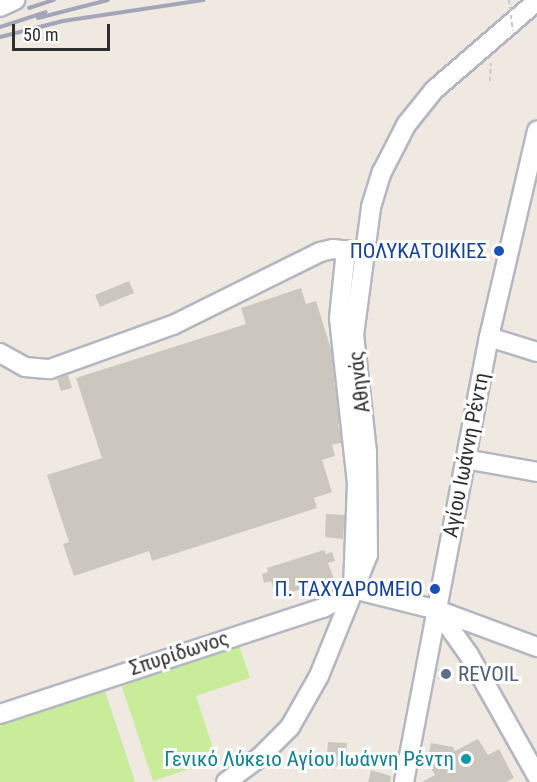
<!DOCTYPE html>
<html>
<head>
<meta charset="utf-8">
<style>
	body { margin:0 }
	#map { position:relative; width:537px; height:782px; overflow:hidden; background:#efe9e1; font-family:"Roboto Condensed",sans-serif }
	div>[style] { position:absolute }
	[style*='--x'] { left:calc(var(--x)*1px); top:calc(var(--y)*1px); width:calc(var(--w)*1px); rotate:calc(var(--a)*1deg) }
	.pitch>* { inset:0; background:#c9ec9a }
	.building>* { inset:0; background:#cbc7bf }
	.path>* { height:2px; margin-top:-1px; transform-origin:0; background:repeating-linear-gradient(90deg,#c9c9c9 0 4.5px,transparent 0 7.5px) }
	.roads { filter:drop-shadow(2px 0 #b4b7c1) drop-shadow(-2px 0 #b4b7c1) drop-shadow(0 2px #b4b7c1) drop-shadow(0 -2px #b4b7c1) }
	.minor>* { height:18px; margin:-9px; padding:0 9px; transform-origin:9px; border-radius:9px; background:#fff }
	.rail>* { height:4px; margin:-2px; padding:0 2px; transform-origin:2px; border-radius:2px; background:#a3a6b8 }
	.path-bridge>* { height:2px; margin-top:-1px; transform-origin:0; background:repeating-linear-gradient(90deg,#c9c9c9 0 4.5px,transparent 0 7.5px) }
	.dots>* { width:16px; height:16px; translate:-50% -50%; box-sizing:border-box; border:3px solid #fff; border-radius:50% }
	span { translate:-50% -50%; white-space:nowrap; text-align:center; line-height:1.15; -webkit-text-stroke:6px #fff; paint-order:stroke }
	.transit-label { font-size:21px; color:#164399 }
	.right { translate:-100% -50%; text-align:right }
	.street-label { font-size:21px; color:#2e2e2e }
	.service-label { font-size:21px; color:#4e5e75 }
	.left { translate:0 -50%; text-align:left }
	.culture-label { font-size:21px; color:#0d838f }
	.scale { position:absolute; left:12px; top:24px; width:98px; height:27px; box-sizing:border-box; border:3px solid #2e2e2e; border-top:0; padding-left:8px; font-size:18px; line-height:21px; white-space:nowrap; color:#2e2e2e; -webkit-text-stroke:4px #fff; paint-order:stroke }
</style>
</head>
<body>
<div id="map">
	<div class="pitch">
		<i style="clip-path:polygon(239px 645px,250px 678px,196px 696px,217px 760px,153px 781px,121px 684px)"></i>
		<i style="clip-path:polygon(105px 691px,135px 782px,0 782px,0 725px)"></i>
	</div>
	<div class="building">
		<i style="clip-path:polygon(129px 281px,134px 293px,100px 307px,95px 295px)"></i>
		<i style="clip-path:polygon(301px 288px,306px 304px,316px 301px,341px 381px,334px 383px,344px 416px,338px 425px,344px 442px,332px 445px,335px 456px,322px 460px,332px 492px,314px 498px,317px 508px,152px 561px,149px 551px,74px 576px,63px 544px,69px 542px,47px 475px,102px 458px,76px 378px,246px 324px,241px 308px)"></i>
		<i style="clip-path:polygon(68px 375px,72px 388px,61px 391px,57px 379px)"></i>
		<i style="clip-path:polygon(326px 514px,345px 515px,343px 539px,325px 537px)"></i>
		<i style="clip-path:polygon(324px 550px,326px 554px,332px 552px,335px 561px,328px 563px,334px 579px,276px 597px,271px 581px,264px 583px,262px 574px,268px 572px,267px 568px)"></i>
		<i style="clip-path:polygon(438px 669px,453px 669px,453px 679px,438px 679px)"></i>
		<i style="clip-path:polygon(478px 739px,488px 755px,499px 749px,514px 778px,506px 782px,422px 782px,435px 775px,427px 762px,431px 743px,453px 747px,455px 751px)"></i>
		<i style="clip-path:polygon(328px 742px,347px 743px,345px 766px,326px 765px)"></i>
		<i style="clip-path:polygon(371px 770px,391px 776px,390px 782px,368px 782px)"></i>
	</div>
	<div class="path">
		<i style="--x:490;--y:81;--w:18;--a:-87"></i>
	</div>
	<div class="roads">
		<div class="minor">
			<i style="--x:0;--y:7;--w:17;--a:-25"></i>
			<i style="--x:346;--y:250;--w:68;--a:95.9"></i>
			<i style="--x:339;--y:318;--w:167;--a:83.8"></i>
			<i style="--x:357;--y:484;--w:103;--a:92.2"></i>
			<i style="--x:489;--y:337;--w:50;--a:17.4"></i>
			<i style="--x:0;--y:353;--w:29;--a:29"></i>
			<i style="--x:25;--y:367;--w:25;--a:5"></i>
			<i style="--x:50;--y:369;--w:131;--a:-19.7"></i>
			<i style="--x:173;--y:325;--w:164;--a:-26.4"></i>
			<i style="--x:320;--y:252;--w:13;--a:-13"></i>
			<i style="--x:333;--y:249;--w:31;--a:7"></i>
			<i style="--x:465;--y:459;--w:73;--a:10.2"></i>
			<i style="--x:357;--y:590;--w:82;--a:14"></i>
			<i style="--x:437;--y:610;--w:107;--a:20.3"></i>
			<i style="--x:437;--y:610;--w:55;--a:54.6"></i>
			<i style="--x:469;--y:655;--w:139;--a:60.7"></i>
			<i style="--x:0;--y:714;--w:340;--a:-18.2"></i>
			<i style="--x:323;--y:608;--w:38;--a:-28"></i>
			<i style="--x:226;--y:782;--w:42;--a:-36.3"></i>
			<i style="--x:260;--y:757;--w:42;--a:-45"></i>
			<i style="--x:290;--y:727;--w:59;--a:-60.4"></i>
			<i style="--x:319;--y:676;--w:131;--a:-68"></i>
			<i style="--x:368;--y:555;--w:103;--a:-90.6"></i>
			<i style="--x:367;--y:452;--w:118;--a:-96.3"></i>
			<i style="--x:354;--y:335;--w:129;--a:-82.4"></i>
			<i style="--x:371;--y:207;--w:37;--a:-73"></i>
			<i style="--x:382;--y:172;--w:53;--a:-62.9"></i>
			<i style="--x:406;--y:125;--w:45;--a:-51.3"></i>
			<i style="--x:434;--y:90;--w:136;--a:-40.8"></i>
			<i style="--x:404;--y:782;--w:453;--a:-79.2"></i>
			<i style="--x:489;--y:337;--w:212;--a:-76.9"></i>
		</div>
	</div>
	<div class="rail">
		<i style="--x:29;--y:8;--w:26;--a:-18"></i>
		<i style="--x:38;--y:18;--w:72;--a:-14.4"></i>
		<i style="--x:0;--y:27;--w:48;--a:-18.1"></i>
		<i style="--x:0;--y:37;--w:65;--a:-14.3"></i>
		<i style="--x:63;--y:21;--w:142;--a:-8.5"></i>
	</div>
	<div class="path-bridge">
		<i style="--x:509;--y:0;--w:31;--a:83"></i>
	</div>
	<div class="dots">
		<i style="left:499px;top:251px;background:#1a4fb4"></i>
		<i style="left:435px;top:589px;background:#1a4fb4"></i>
		<i style="left:446px;top:674px;background:#5c6f8a"></i>
		<i style="left:466px;top:759px;background:#0f9aa8"></i>
	</div>
	<div class="transit-label">
		<span class="right" style="left:487px;top:251px">ΠΟΛΥΚΑΤΟΙΚΙΕΣ</span>
		<span class="right" style="left:423px;top:589px">Π. ΤΑΧΥΔΡΟΜΕΙΟ</span>
	</div>
	<div class="street-label">
		<span style="left:359px;top:382px;rotate:-97deg">Αθηνάς</span>
		<span style="left:466px;top:455px;rotate:-79deg">Αγίου Ιωάννη Ρέντη</span>
		<span style="left:179px;top:653px;rotate:-18deg">Σπυρίδωνος</span>
	</div>
	<div class="service-label">
		<span class="left" style="left:458px;top:674px">REVOIL</span>
	</div>
	<div class="culture-label">
		<span class="right" style="left:454px;top:759px">Γενικό Λύκειο Αγίου Ιωάννη Ρέντη</span>
	</div>
	<div class="scale">50 m</div>
</div>
</body>
</html>
